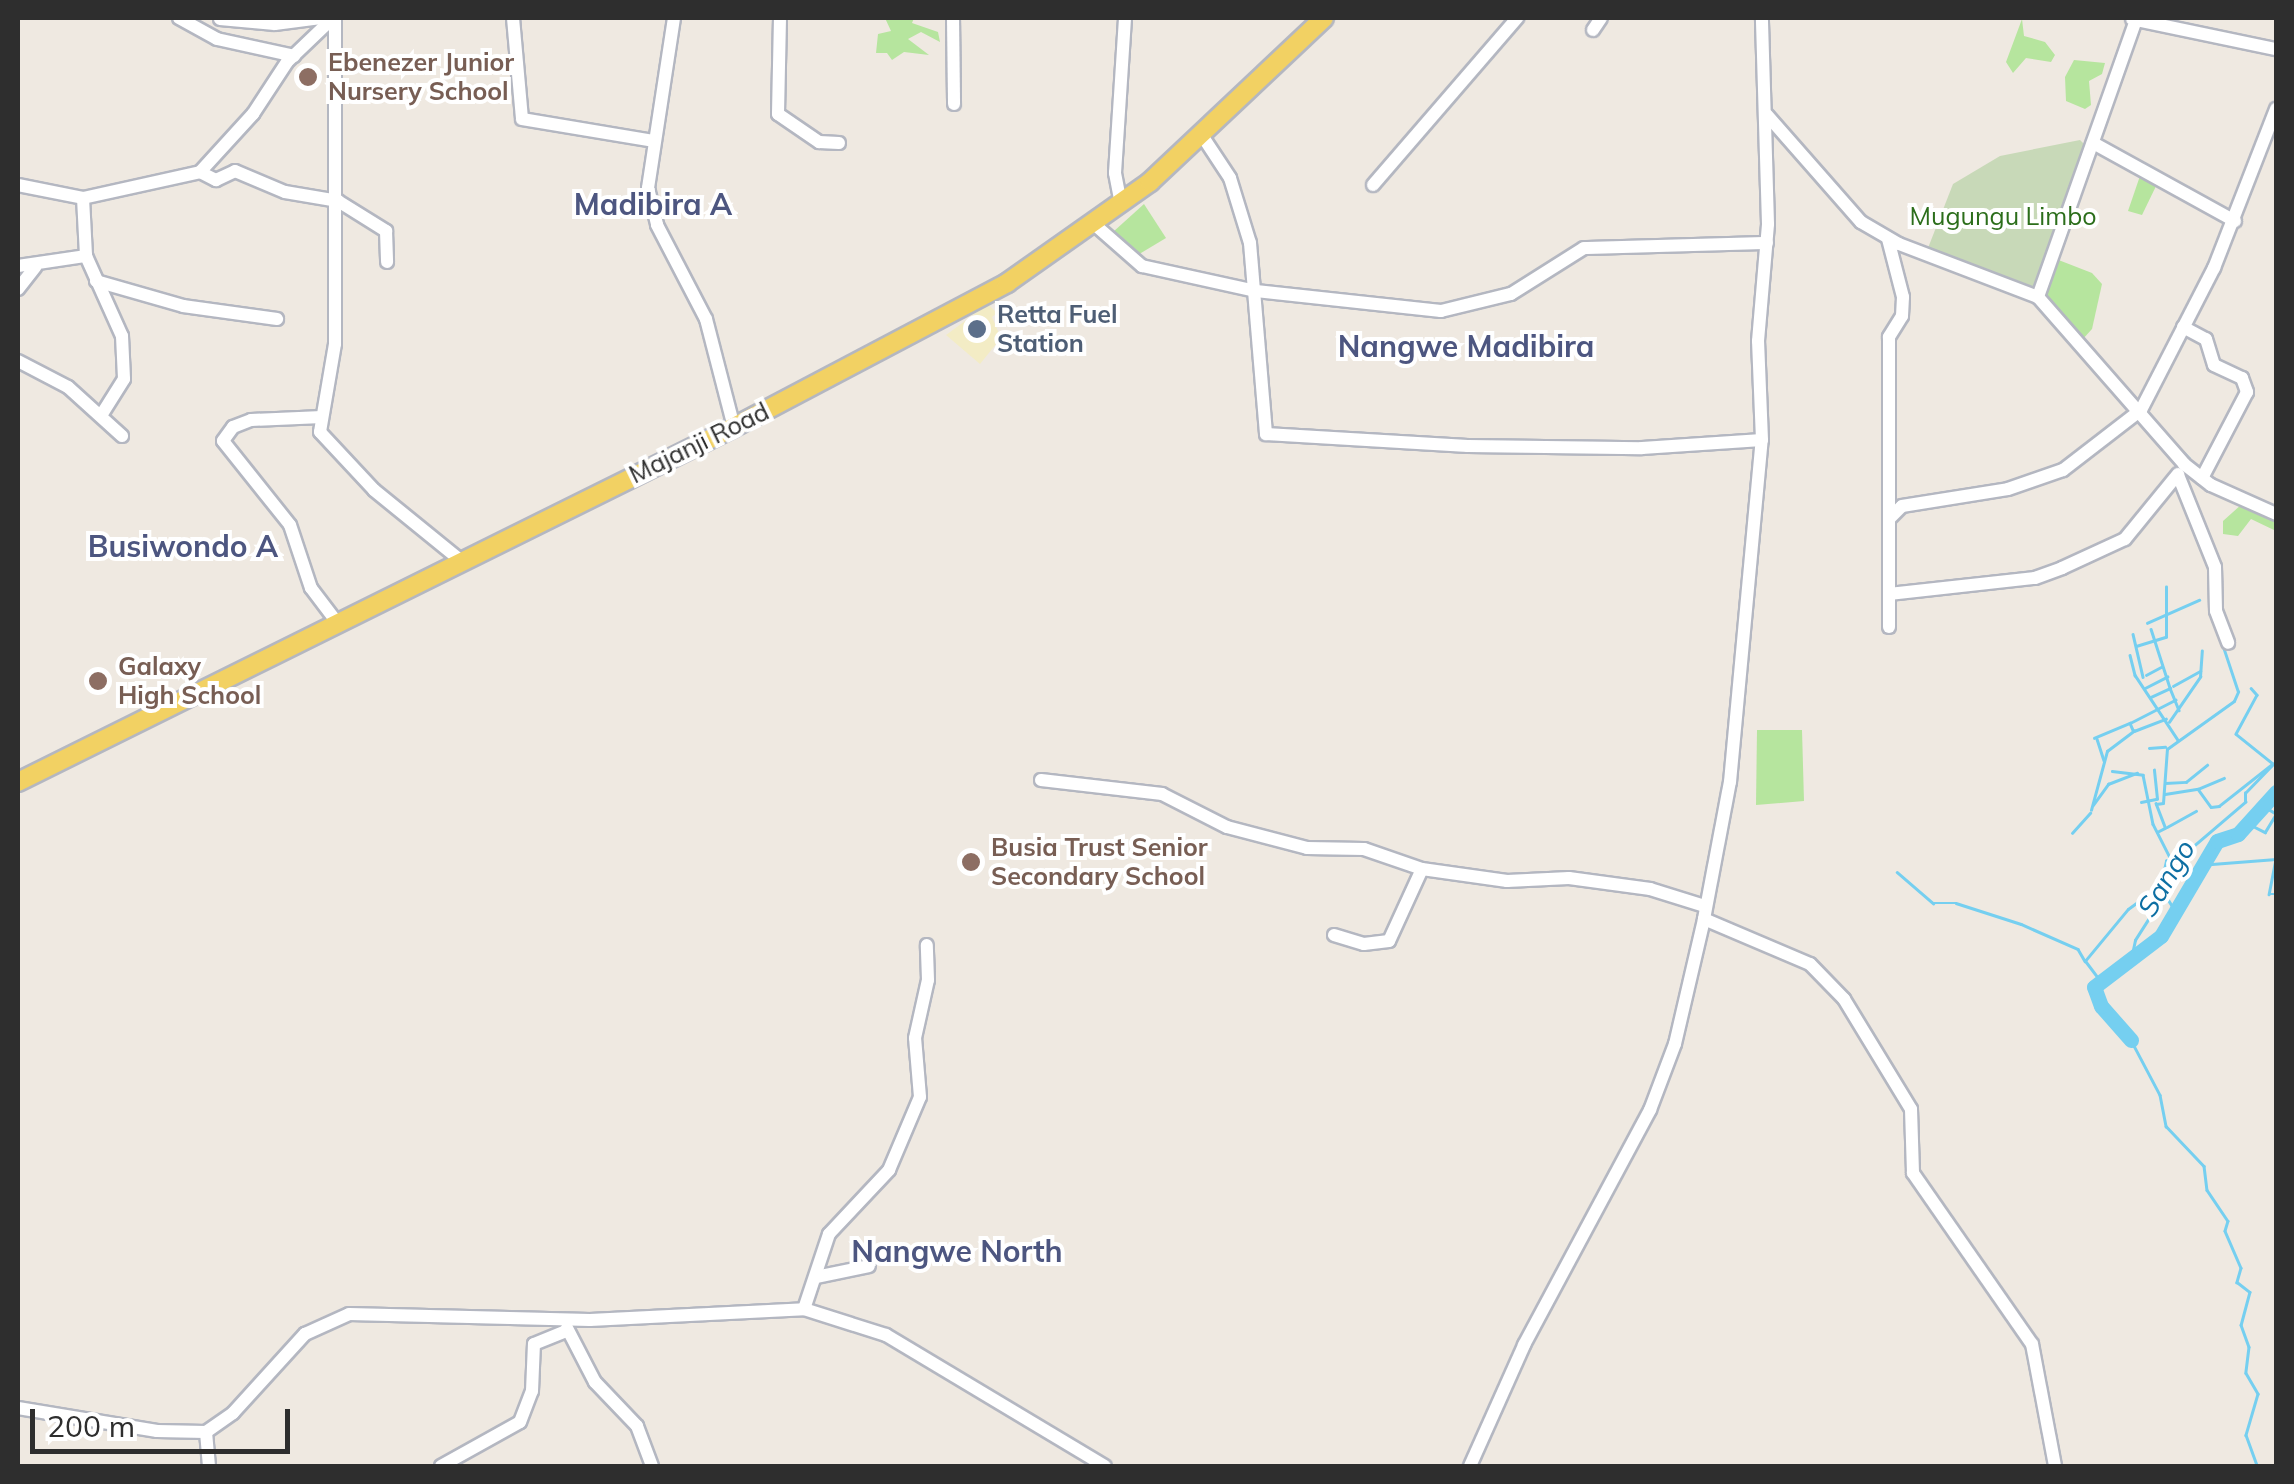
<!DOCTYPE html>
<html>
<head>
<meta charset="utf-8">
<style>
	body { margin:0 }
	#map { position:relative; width:2294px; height:1484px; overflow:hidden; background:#efe9e1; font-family:Mulish,sans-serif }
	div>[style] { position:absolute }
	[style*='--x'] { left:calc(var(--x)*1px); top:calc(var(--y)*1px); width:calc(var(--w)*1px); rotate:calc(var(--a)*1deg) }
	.green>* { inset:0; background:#b6e59e }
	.sand>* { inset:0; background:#f3ecc5 }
	.cemetery>* { inset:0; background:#c8d9b8 }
	.stream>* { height:2.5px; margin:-1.25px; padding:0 1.25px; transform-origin:1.25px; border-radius:1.25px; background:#75cff0 }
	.river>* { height:15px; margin:-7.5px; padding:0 7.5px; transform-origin:7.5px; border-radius:7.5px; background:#75cff0 }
	.roads { filter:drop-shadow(2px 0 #b4b7c1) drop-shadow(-2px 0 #b4b7c1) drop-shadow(0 2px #b4b7c1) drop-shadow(0 -2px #b4b7c1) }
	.minor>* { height:12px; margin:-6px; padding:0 6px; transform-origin:6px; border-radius:6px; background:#fff }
	.major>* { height:18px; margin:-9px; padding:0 9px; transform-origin:9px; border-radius:9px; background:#f2d163 }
	.dots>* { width:28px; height:28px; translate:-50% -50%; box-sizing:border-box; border:5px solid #fff; border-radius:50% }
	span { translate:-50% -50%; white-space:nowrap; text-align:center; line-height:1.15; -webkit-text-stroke:8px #fff; paint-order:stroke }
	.education-label { font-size:25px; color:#785e54; font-weight:700 }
	.left { translate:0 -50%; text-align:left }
	.park-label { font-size:25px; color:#2c6e1b }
	.service-label { font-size:25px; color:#4e5e75; font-weight:700 }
	.street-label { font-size:25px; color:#2e2e2e }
	.water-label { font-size:28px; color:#0d6fa3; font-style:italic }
	.quarter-label { font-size:30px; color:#4d5680; font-weight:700 }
	.frame { position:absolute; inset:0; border:20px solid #2e2e2e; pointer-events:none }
	.scale { position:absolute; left:30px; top:1409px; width:260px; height:45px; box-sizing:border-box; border:5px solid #2e2e2e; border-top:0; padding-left:12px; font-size:30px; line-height:35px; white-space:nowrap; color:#2e2e2e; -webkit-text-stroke:8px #fff; paint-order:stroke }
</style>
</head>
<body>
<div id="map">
	<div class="green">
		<i style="clip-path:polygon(885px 18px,914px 18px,912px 23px,938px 32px,940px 42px,921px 32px,908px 39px,929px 55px,904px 52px,892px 60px,887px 53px,876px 53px,878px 34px,891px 31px)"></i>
		<i style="clip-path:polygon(2022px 19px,2024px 36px,2045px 42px,2055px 55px,2051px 62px,2026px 58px,2013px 73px,2006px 62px)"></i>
		<i style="clip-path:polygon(2074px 60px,2105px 63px,2102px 74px,2089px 81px,2091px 105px,2085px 109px,2066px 101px,2065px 77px)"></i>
		<i style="clip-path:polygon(2141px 173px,2158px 182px,2142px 215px,2128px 211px)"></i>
		<i style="clip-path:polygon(1144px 204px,1166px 238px,1136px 256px,1113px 232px)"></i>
		<i style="clip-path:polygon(2056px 259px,2092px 273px,2102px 284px,2092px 329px,2082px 340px,2045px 296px)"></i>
		<i style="clip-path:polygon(2242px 504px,2276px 517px,2276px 531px,2251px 519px,2238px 536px,2223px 534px,2223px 521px)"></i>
		<i style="clip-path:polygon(1757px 730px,1802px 730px,1804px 801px,1756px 805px)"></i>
	</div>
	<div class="sand">
		<i style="clip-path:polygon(988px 304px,997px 313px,992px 317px,1001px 338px,980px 364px,946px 335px)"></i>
	</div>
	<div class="cemetery">
		<i style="clip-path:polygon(2080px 140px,2085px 145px,2036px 289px,1928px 248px,1953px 184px,2000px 156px)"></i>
	</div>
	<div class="stream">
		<i style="--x:1773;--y:111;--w:14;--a:54"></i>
		<i style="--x:1942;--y:254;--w:76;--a:20.8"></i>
		<i style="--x:2170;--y:439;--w:27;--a:45"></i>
		<i style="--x:2147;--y:623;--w:57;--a:-23.9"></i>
		<i style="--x:2151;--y:629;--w:62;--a:72.1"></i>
		<i style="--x:2133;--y:634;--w:44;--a:76.9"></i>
		<i style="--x:2136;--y:646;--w:31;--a:-17"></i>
		<i style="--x:2166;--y:637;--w:50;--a:-90"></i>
		<i style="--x:2130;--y:655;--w:21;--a:76"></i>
		<i style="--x:2135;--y:675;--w:78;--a:56.5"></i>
		<i style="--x:2146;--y:675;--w:17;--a:-28"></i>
		<i style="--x:2173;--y:686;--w:31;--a:-29"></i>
		<i style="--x:2145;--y:688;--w:25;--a:-27"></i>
		<i style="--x:2251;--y:688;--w:9;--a:49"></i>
		<i style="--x:2257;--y:695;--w:44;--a:118.3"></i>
		<i style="--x:2236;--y:734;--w:45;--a:38.7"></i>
		<i style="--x:2151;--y:697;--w:21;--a:-25"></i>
		<i style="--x:2170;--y:688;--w:24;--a:68"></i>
		<i style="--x:2169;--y:722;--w:55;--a:-55.4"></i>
		<i style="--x:2200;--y:677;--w:26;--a:-86"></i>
		<i style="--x:2130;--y:723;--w:51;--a:-27.1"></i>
		<i style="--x:2094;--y:738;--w:39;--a:-23"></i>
		<i style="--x:2130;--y:723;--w:8;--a:67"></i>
		<i style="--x:2097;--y:739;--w:22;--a:72"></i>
		<i style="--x:2149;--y:748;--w:16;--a:-4"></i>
		<i style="--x:2112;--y:771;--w:31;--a:7"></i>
		<i style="--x:2143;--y:775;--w:50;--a:78.5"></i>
		<i style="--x:2153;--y:824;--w:39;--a:63"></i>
		<i style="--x:2165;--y:783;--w:21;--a:-3"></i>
		<i style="--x:2186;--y:782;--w:27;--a:-39"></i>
		<i style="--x:2198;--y:789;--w:28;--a:-23"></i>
		<i style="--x:2165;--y:794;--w:33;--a:-9"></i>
		<i style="--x:2198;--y:789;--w:22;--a:54"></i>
		<i style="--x:2211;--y:807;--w:8;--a:-7"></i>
		<i style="--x:2219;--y:806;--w:66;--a:-38.3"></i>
		<i style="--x:2141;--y:802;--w:16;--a:-11"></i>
		<i style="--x:2157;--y:799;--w:29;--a:-96"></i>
		<i style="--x:2093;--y:805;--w:26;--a:-54"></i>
		<i style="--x:2108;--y:784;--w:31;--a:-21"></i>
		<i style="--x:2265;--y:807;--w:12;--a:31"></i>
		<i style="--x:2091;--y:810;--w:61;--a:-74.8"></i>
		<i style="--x:2107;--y:751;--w:34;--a:-37"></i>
		<i style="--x:2134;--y:731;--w:34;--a:-21"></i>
		<i style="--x:2249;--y:824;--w:18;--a:27"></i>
		<i style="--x:2265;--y:832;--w:21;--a:-59"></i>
		<i style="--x:2167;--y:827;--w:33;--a:-29"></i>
		<i style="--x:2157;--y:832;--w:9;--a:-27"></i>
		<i style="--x:2165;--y:828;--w:26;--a:-111"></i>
		<i style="--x:2156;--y:804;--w:7;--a:-8"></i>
		<i style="--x:2163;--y:803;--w:54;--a:-85.8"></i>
		<i style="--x:2167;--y:749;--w:82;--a:-35.6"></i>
		<i style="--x:2234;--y:701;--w:10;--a:-66"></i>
		<i style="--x:2238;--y:692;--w:47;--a:-108.4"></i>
		<i style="--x:2072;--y:833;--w:27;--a:-48"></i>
		<i style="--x:2276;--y:859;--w:36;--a:101"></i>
		<i style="--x:2269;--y:894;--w:7;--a:0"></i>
		<i style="--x:2199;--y:865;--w:77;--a:-4.5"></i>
		<i style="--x:1897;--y:872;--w:48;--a:40.7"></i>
		<i style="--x:1933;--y:903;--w:23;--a:0"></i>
		<i style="--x:1956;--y:903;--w:68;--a:17.9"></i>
		<i style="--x:2021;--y:924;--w:62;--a:23.7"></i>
		<i style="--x:2078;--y:949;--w:14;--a:60"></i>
		<i style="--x:2176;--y:913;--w:31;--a:-122"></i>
		<i style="--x:2160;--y:887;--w:27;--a:-77"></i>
		<i style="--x:2166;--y:861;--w:18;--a:-19"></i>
		<i style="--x:2183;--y:855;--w:82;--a:-40.5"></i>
		<i style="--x:2245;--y:802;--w:9;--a:-90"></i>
		<i style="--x:2245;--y:793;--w:45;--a:-45.9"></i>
		<i style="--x:2131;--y:959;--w:19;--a:-78"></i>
		<i style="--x:2135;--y:940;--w:52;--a:-57.5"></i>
		<i style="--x:2100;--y:981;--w:25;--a:-127"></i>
		<i style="--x:2085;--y:961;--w:67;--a:-50.4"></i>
		<i style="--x:2128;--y:909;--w:37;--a:-36"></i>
		<i style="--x:2131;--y:1040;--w:62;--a:62.2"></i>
		<i style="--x:2160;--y:1095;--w:32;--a:79"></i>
		<i style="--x:2166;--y:1126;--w:55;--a:46.5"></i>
		<i style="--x:2204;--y:1166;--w:24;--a:83"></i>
		<i style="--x:2207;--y:1190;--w:37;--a:56"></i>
		<i style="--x:2228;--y:1221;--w:10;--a:107"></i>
		<i style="--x:2225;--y:1231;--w:40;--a:66.6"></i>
		<i style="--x:2241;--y:1268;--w:15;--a:106"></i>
		<i style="--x:2237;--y:1282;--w:16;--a:38"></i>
		<i style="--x:2250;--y:1292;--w:34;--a:105"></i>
		<i style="--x:2241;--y:1325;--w:23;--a:70"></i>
		<i style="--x:2249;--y:1347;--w:26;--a:97"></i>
		<i style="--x:2246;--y:1373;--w:24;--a:60"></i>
		<i style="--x:2258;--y:1394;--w:43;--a:106.3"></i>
		<i style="--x:2246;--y:1435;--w:33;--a:70"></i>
	</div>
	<div class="river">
		<i style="--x:2131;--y:1040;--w:45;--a:-131.4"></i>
		<i style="--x:2101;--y:1006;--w:20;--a:-110"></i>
		<i style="--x:2094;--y:987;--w:84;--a:-37.3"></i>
		<i style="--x:2161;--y:936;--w:110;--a:-59.5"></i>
		<i style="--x:2217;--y:841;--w:22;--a:-18"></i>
		<i style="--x:2238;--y:834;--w:57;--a:-47.9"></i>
	</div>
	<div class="roads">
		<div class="minor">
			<i style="--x:179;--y:18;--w:43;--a:28.9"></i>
			<i style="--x:217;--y:39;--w:79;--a:12.4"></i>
			<i style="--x:335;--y:18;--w:326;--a:90"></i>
			<i style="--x:335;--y:344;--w:89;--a:99.7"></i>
			<i style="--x:320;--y:432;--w:79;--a:47"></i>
			<i style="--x:374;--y:490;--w:111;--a:39.1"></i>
			<i style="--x:513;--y:18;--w:101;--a:84.9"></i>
			<i style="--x:522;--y:119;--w:133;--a:9.5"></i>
			<i style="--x:674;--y:18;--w:172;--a:98.7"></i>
			<i style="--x:648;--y:188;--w:38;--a:76"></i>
			<i style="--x:657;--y:225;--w:106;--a:62.5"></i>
			<i style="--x:706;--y:319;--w:112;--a:75.5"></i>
			<i style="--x:780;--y:18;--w:96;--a:91.2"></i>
			<i style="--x:778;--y:114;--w:50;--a:34.3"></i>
			<i style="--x:819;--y:142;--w:20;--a:3"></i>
			<i style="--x:953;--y:18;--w:86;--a:89.3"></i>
			<i style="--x:220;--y:19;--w:55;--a:5.2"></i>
			<i style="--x:275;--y:24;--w:46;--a:-7.4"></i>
			<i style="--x:2132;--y:19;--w:147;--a:11.8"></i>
			<i style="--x:2136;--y:20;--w:294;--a:109.5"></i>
			<i style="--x:2038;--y:297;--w:222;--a:48.8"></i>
			<i style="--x:2184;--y:464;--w:34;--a:38"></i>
			<i style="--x:2211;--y:485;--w:71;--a:24"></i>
			<i style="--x:1593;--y:30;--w:14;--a:-56"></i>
			<i style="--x:1767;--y:115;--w:142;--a:48.7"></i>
			<i style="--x:1861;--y:222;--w:44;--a:30.1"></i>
			<i style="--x:1899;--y:244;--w:149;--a:20.9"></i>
			<i style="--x:1203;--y:137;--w:49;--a:56.6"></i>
			<i style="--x:1230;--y:178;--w:68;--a:72.9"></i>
			<i style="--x:1250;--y:243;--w:192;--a:85.2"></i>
			<i style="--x:1266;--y:434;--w:202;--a:3.4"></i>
			<i style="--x:1468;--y:446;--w:174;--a:0.7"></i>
			<i style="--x:1642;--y:448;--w:120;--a:-3.8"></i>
			<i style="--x:2093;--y:143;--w:162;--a:28.8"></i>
			<i style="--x:200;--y:172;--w:18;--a:27"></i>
			<i style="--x:216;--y:180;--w:21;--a:-25"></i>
			<i style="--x:235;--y:171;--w:54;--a:22.8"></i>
			<i style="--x:285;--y:192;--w:54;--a:9.6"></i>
			<i style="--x:338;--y:201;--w:57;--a:32"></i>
			<i style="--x:386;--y:231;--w:31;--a:88"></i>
			<i style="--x:18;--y:185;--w:66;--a:11.3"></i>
			<i style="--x:83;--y:198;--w:120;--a:-12.5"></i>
			<i style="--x:200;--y:172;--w:79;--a:-47.6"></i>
			<i style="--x:253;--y:114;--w:62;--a:-56.8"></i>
			<i style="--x:287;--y:62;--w:64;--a:-43.7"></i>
			<i style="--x:1373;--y:185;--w:221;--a:-49.2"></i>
			<i style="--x:83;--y:198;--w:58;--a:87"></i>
			<i style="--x:86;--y:256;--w:88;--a:65.8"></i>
			<i style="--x:122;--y:336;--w:43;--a:87.3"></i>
			<i style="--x:124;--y:379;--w:41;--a:122.2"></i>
			<i style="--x:1121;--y:204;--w:32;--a:-101"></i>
			<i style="--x:1115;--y:173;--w:155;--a:-86.3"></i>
			<i style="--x:1094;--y:224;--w:64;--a:41.2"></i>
			<i style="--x:1142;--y:266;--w:117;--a:12.4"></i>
			<i style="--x:1256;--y:291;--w:186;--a:6.2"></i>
			<i style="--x:1441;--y:311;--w:72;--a:-13.7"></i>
			<i style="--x:1511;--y:294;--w:86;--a:-32.2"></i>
			<i style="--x:1584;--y:248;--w:183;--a:-1.6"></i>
			<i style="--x:1888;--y:239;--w:60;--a:75.5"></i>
			<i style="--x:1903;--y:297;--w:19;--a:93"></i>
			<i style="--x:1902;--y:316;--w:25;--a:122"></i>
			<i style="--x:1889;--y:337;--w:290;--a:90"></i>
			<i style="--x:18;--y:266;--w:69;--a:-8.4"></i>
			<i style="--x:96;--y:281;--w:91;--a:16"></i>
			<i style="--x:183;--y:306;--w:95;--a:7.9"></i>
			<i style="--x:18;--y:289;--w:28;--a:-52"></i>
			<i style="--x:2183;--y:327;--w:26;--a:28"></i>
			<i style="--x:2206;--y:339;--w:27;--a:73"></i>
			<i style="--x:2214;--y:365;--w:31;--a:25"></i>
			<i style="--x:2242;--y:378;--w:15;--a:70"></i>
			<i style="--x:2247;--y:392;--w:97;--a:117.6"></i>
			<i style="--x:18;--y:361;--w:56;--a:27.5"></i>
			<i style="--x:68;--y:387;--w:73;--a:42.2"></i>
			<i style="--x:322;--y:417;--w:71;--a:177.6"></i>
			<i style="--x:251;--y:420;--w:19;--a:159"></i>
			<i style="--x:233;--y:427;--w:17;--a:126"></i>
			<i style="--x:223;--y:441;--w:107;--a:51.4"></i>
			<i style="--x:290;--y:525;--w:66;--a:71.6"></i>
			<i style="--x:311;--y:588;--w:41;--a:52.9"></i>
			<i style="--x:2178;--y:475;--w:99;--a:68.1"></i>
			<i style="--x:2215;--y:567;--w:44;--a:88.7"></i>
			<i style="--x:2216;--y:611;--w:34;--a:69"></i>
			<i style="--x:1889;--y:519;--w:18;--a:-45"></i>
			<i style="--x:1902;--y:506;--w:107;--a:-9.1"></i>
			<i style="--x:2008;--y:489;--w:58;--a:-19.1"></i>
			<i style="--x:2063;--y:470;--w:98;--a:-37.6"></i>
			<i style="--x:2141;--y:410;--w:160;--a:-62.8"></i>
			<i style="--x:2214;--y:268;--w:171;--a:-68.7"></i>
			<i style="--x:1889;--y:594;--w:147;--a:-6.3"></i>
			<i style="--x:2035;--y:578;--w:29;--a:-20"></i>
			<i style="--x:2062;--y:568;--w:69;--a:-24.7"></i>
			<i style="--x:2125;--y:539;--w:84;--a:-50.8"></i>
			<i style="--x:1041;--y:780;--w:122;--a:6.6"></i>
			<i style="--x:1162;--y:794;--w:73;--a:26.9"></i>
			<i style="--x:1227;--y:827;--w:83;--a:14.7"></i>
			<i style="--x:1307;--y:848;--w:57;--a:1"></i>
			<i style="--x:1364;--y:849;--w:61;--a:19"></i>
			<i style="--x:1422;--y:869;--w:86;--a:8"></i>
			<i style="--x:1507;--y:881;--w:62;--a:-2.8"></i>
			<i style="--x:1569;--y:878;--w:82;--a:7.7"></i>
			<i style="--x:1650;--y:889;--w:58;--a:17.2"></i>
			<i style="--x:1704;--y:919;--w:115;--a:23"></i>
			<i style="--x:1810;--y:964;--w:49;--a:45.8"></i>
			<i style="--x:1844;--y:999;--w:129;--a:58.7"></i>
			<i style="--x:1911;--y:1109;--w:64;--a:88.2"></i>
			<i style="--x:1913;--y:1173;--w:208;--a:55.2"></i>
			<i style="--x:2032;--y:1344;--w:124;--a:79.3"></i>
			<i style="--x:1334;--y:935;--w:31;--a:17"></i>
			<i style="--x:1364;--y:944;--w:25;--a:-7"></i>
			<i style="--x:1389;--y:941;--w:79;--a:-65.4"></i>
			<i style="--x:816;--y:1277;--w:54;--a:-11.7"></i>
			<i style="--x:804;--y:1309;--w:79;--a:-71.6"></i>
			<i style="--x:829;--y:1234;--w:88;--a:-46.8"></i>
			<i style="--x:889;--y:1170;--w:79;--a:-67"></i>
			<i style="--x:920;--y:1097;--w:59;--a:-94.8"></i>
			<i style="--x:915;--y:1038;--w:59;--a:-77.4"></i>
			<i style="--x:928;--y:980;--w:35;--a:-92"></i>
			<i style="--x:567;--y:1328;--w:61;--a:62.6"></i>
			<i style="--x:595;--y:1382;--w:61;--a:46.3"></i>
			<i style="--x:637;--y:1426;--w:43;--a:69.4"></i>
			<i style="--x:18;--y:1408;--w:141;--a:9.4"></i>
			<i style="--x:157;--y:1431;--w:49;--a:1.2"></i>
			<i style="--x:206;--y:1432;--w:33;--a:-35"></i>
			<i style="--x:233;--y:1413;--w:107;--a:-47.7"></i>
			<i style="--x:305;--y:1334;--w:48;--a:-24.4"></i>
			<i style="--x:349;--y:1314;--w:241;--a:1.4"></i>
			<i style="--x:590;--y:1320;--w:214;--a:-2.9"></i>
			<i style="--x:804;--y:1309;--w:86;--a:17.6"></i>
			<i style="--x:886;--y:1335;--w:255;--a:30.9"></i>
			<i style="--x:206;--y:1432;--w:34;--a:85"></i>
			<i style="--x:441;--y:1466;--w:90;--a:-29.1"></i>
			<i style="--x:520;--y:1422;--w:33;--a:-69"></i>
			<i style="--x:532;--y:1391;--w:47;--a:-87.6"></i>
			<i style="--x:534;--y:1344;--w:35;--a:-22"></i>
			<i style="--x:1470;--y:1466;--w:133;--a:-65.9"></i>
			<i style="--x:1524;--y:1345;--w:267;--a:-61.8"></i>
			<i style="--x:1650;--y:1110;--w:71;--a:-69.3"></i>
			<i style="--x:1675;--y:1044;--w:128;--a:-76.9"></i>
			<i style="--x:1704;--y:919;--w:139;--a:-79.3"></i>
			<i style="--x:1730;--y:782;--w:343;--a:-84.7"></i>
			<i style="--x:1762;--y:440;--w:99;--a:-92.3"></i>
			<i style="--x:1758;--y:341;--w:117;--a:-85.1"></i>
			<i style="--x:1768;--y:224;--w:206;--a:-91.7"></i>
		</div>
		<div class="major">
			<i style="--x:18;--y:782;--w:799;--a:-26.37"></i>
			<i style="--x:734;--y:427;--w:309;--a:-27.8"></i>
			<i style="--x:1007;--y:283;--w:175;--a:-35.2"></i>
			<i style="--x:1150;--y:182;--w:239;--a:-43.3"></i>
		</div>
	</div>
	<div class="dots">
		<i style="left:308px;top:77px;background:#8d6e63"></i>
		<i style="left:977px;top:329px;background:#5c6f8a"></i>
		<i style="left:98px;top:681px;background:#8d6e63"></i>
		<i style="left:971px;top:862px;background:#8d6e63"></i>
	</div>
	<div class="education-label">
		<span class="left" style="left:328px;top:77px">Ebenezer Junior<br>Nursery School</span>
		<span class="left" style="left:118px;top:681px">Galaxy<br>High School</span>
		<span class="left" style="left:991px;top:862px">Busia Trust Senior<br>Secondary School</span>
	</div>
	<div class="park-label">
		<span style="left:2003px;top:216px">Mugungu Limbo</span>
	</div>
	<div class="service-label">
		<span class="left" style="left:997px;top:329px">Retta Fuel<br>Station</span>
	</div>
	<div class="street-label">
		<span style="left:699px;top:443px;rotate:-26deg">Majanji Road</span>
	</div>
	<div class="water-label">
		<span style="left:2166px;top:878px;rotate:-59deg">Sango</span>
	</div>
	<div class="quarter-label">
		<span style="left:653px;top:204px">Madibira A</span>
		<span style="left:1466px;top:346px">Nangwe Madibira</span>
		<span style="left:183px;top:546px">Busiwondo A</span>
		<span style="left:957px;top:1251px">Nangwe North</span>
	</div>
	<div class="frame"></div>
	<div class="scale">200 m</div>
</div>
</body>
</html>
